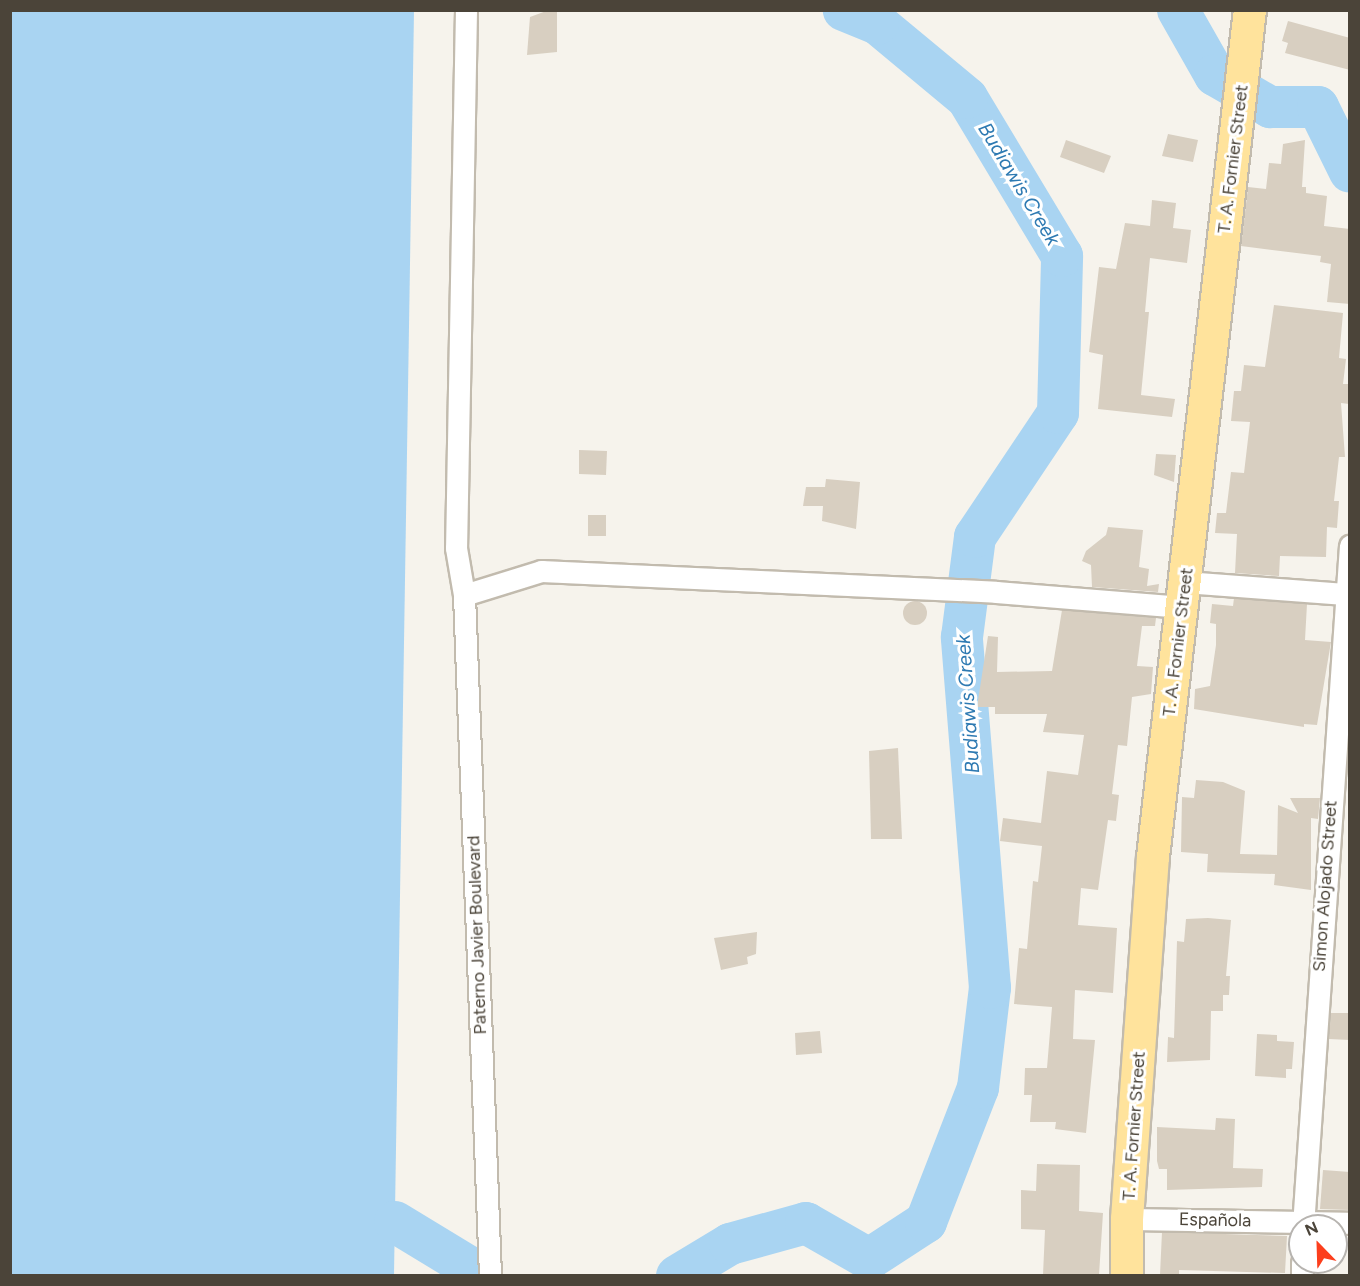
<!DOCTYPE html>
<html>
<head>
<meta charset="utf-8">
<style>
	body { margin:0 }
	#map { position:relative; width:1360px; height:1286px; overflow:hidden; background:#f6f3ec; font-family:Figtree,sans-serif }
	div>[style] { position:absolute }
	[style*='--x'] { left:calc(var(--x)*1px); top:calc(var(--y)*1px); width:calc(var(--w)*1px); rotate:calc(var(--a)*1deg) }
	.water>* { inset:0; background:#a9d4f2 }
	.river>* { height:42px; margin:-21px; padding:0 21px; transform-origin:21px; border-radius:21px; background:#a9d4f2 }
	.building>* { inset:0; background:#d8cfc1 }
	.round { border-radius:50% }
	.roads { filter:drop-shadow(2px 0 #c2bbae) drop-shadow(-2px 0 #c2bbae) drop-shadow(0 2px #c2bbae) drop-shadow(0 -2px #c2bbae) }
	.street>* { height:21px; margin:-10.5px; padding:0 10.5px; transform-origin:10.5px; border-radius:10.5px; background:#fff }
	.primary>* { height:32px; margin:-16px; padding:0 16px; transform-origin:16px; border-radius:16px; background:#ffe39c }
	span { translate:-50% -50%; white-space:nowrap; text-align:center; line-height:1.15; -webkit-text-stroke:6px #fff; paint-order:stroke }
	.street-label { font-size:18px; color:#4b4439 }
	.water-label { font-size:20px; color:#2e7ab2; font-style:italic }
	.frame { position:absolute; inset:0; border:12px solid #4b4439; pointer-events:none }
	.north { position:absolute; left:1288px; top:1214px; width:60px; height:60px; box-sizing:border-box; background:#fff; border:2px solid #b7b4b0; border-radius:50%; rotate:337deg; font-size:16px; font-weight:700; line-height:24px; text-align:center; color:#4b4439 }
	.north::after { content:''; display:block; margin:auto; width:21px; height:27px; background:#fc3f1d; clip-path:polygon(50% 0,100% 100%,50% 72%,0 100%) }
</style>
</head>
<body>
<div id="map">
	<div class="water">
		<i style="clip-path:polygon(10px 11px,414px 11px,394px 1275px,11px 1275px)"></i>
	</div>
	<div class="river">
		<i style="--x:1178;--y:10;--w:75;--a:60.4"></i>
		<i style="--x:1215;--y:75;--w:64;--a:30.2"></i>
		<i style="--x:1270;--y:107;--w:48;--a:0"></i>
		<i style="--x:1318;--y:107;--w:72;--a:63.8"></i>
		<i style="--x:395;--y:1222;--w:92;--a:31.3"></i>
		<i style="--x:677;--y:1276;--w:62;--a:-31.1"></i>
		<i style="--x:730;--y:1244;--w:79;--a:-15.4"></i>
		<i style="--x:806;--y:1223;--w:73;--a:29.7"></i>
		<i style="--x:869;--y:1259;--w:68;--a:-33"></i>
		<i style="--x:926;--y:1222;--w:144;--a:-68.8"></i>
		<i style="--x:978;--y:1088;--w:101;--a:-83.2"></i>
		<i style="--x:990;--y:988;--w:352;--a:-94.6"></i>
		<i style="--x:962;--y:637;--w:101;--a:-82.6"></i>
		<i style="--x:975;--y:537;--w:149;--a:-56.2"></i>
		<i style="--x:1058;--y:413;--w:157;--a:-88.5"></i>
		<i style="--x:1062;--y:256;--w:184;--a:-121"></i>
		<i style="--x:967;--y:98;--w:116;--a:-140.3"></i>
		<i style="--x:878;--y:24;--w:37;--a:-158"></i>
	</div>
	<div class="building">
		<i style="clip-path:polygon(549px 10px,557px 10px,557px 52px,527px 55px,530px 17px)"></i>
		<i style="clip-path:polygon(1288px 21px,1350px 38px,1350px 70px,1285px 53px,1288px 43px,1282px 41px)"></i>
		<i style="clip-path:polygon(1168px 134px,1198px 140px,1193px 162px,1162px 156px)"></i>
		<i style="clip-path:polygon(1066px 140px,1111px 156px,1104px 173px,1060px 157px)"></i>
		<i style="clip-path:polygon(1305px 140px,1302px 187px,1306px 187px,1306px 193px,1327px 196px,1324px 226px,1350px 229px,1350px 304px,1327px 302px,1331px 264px,1320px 262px,1321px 256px,1241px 246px,1248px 187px,1266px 189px,1269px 163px,1281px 164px,1283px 144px)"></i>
		<i style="clip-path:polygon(1152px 200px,1176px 203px,1173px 228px,1191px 230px,1187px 263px,1150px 258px,1145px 312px,1149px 312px,1141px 395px,1175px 399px,1172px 417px,1098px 409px,1103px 355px,1089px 352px,1099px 267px,1116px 269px,1125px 223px,1150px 226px)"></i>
		<i style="clip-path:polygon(1274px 305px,1343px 313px,1339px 358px,1346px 359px,1343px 384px,1349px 384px,1349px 404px,1341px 403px,1345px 457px,1339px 457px,1334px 501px,1339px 501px,1337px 528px,1327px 527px,1326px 557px,1280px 556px,1279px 576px,1235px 573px,1237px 534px,1215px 533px,1217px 513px,1226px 513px,1231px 472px,1244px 473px,1250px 422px,1231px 421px,1234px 391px,1241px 391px,1244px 365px,1265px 367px)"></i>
		<i style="clip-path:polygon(579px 450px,607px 451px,606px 475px,579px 474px)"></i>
		<i style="clip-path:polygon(1156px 454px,1176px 455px,1174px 482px,1154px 475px)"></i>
		<i style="clip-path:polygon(826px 479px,860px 482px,856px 529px,822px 521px,823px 506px,803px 506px,806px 487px,825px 487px)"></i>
		<i style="clip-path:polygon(588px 515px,606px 515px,606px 536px,588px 536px)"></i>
		<i style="clip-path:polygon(1108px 527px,1143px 530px,1139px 567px,1149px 569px,1147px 586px,1159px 584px,1158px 592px,1092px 587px,1091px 565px,1082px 561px,1086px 551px,1106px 535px)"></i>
		<i style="clip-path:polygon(1234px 598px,1307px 604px,1305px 640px,1331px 642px,1317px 725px,1304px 724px,1304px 727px,1194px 709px,1195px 689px,1210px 686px,1216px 645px,1216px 624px,1210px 623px,1212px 604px,1233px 606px)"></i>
		<i class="round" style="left:903px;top:601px;width:24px;height:24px"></i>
		<i style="clip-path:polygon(1062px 610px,1156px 618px,1155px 626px,1142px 626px,1137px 666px,1153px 667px,1151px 694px,1132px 697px,1127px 746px,1118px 745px,1112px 794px,1119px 795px,1116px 821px,1108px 820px,1098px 890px,1081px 888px,1078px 925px,1117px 928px,1113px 993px,1075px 990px,1073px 1039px,1095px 1040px,1086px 1133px,1055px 1129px,1056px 1122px,1030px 1122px,1032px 1095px,1024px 1095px,1025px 1068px,1047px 1068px,1052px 1007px,1014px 1004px,1019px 948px,1027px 949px,1033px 881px,1038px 882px,1042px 846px,1000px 841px,1003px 818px,1041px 823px,1047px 771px,1078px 775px,1084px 735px,1043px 732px,1047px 714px,995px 714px,995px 707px,977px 707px,988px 636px,998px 637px,997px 672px,1052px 671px)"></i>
		<i style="clip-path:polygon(898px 748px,902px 839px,871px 839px,869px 751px)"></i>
		<i style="clip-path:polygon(1196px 780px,1223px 782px,1245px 791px,1240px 854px,1277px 855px,1278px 805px,1298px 813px,1290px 798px,1320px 798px,1318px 819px,1311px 818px,1311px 890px,1274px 885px,1275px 874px,1207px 872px,1208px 854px,1181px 852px,1182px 797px,1194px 798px)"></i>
		<i style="clip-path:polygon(1208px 918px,1231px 920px,1226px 976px,1230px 976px,1229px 995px,1223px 995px,1223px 1011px,1211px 1011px,1210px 1060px,1167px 1062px,1168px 1037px,1174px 1038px,1177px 941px,1184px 942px,1186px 919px)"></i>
		<i style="clip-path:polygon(757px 932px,756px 954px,747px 957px,748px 964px,721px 970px,714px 938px)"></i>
		<i style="clip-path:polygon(1331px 1013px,1350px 1013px,1350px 1040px,1329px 1039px)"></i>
		<i style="clip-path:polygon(820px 1031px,822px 1053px,796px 1055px,795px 1033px)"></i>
		<i style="clip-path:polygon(1257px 1034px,1277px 1035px,1277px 1041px,1294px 1042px,1292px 1069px,1286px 1069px,1286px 1078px,1255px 1076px)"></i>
		<i style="clip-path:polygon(1216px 1118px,1235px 1119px,1233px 1168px,1263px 1169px,1262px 1187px,1167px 1190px,1167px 1169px,1159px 1169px,1157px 1161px,1157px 1127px,1215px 1130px)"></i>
		<i style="clip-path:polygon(1037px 1164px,1080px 1165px,1079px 1211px,1103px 1213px,1099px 1275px,1043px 1275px,1045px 1230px,1021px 1229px,1021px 1190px,1036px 1191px)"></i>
		<i style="clip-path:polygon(1323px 1170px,1350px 1172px,1350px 1210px,1320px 1209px)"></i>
		<i style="clip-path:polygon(1162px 1232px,1287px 1236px,1285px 1273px,1179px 1270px,1179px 1275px,1160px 1275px)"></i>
	</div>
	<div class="roads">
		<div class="street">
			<i style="--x:466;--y:10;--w:538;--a:91.06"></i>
			<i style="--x:456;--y:548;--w:48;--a:80.3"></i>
			<i style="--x:464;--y:595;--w:681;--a:87.81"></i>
			<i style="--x:1185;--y:582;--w:160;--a:4.3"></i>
			<i style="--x:464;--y:595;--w:81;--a:-17.3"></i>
			<i style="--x:541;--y:571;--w:455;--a:2.6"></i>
			<i style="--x:996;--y:592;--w:187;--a:4.6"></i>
			<i style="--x:1127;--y:1219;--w:223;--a:1"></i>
			<i style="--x:1303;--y:1226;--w:682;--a:-86.05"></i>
			<i style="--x:1302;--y:1276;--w:14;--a:-90"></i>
		</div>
		<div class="primary">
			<i style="--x:1127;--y:1276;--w:57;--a:-90"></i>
			<i style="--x:1127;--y:1219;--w:363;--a:-85.9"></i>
			<i style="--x:1153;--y:857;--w:853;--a:-83.47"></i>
		</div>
	</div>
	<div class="street-label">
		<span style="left:1233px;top:159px;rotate:-83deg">T. A. Fornier Street</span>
		<span style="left:1178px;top:642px;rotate:-83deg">T. A. Fornier Street</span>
		<span style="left:1325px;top:886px;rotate:-86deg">Simon Alojado Street</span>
		<span style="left:477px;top:935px;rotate:-92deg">Paterno Javier Boulevard</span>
		<span style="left:1134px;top:1126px;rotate:-86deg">T. A. Fornier Street</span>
		<span style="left:1215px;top:1220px;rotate:1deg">Española</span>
	</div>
	<div class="water-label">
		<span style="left:1019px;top:184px;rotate:59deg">Budiawis Creek</span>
		<span style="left:968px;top:704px;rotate:-94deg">Budiawis Creek</span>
	</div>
	<div class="frame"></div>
	<div class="north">N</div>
</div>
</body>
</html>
